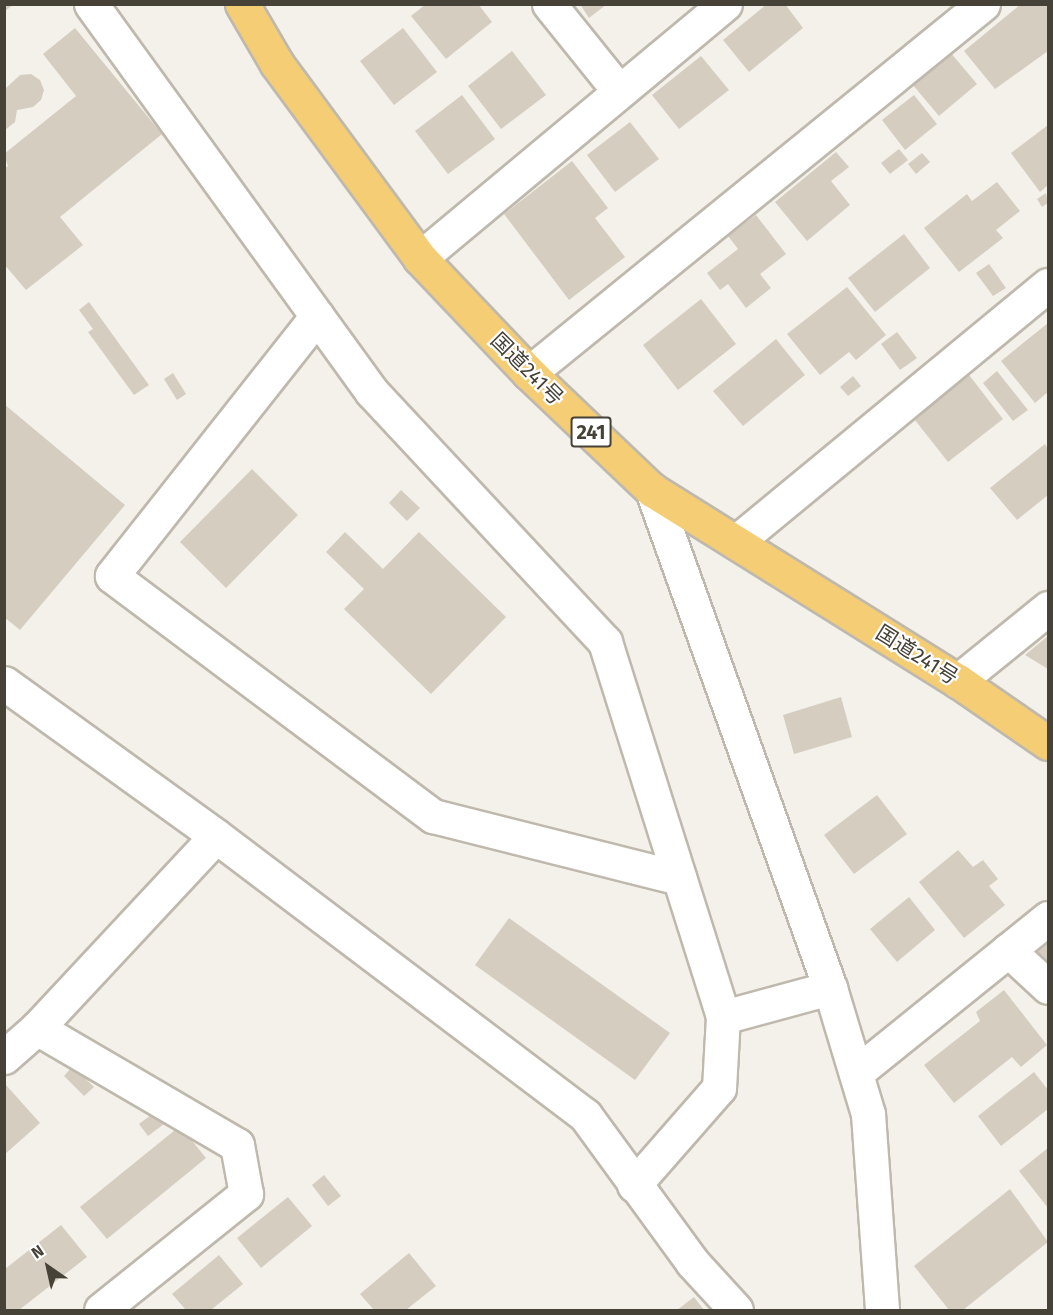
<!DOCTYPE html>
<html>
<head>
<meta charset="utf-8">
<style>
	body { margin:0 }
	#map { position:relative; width:1053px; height:1315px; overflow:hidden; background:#f4f1ea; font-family:"Fira Sans","Noto Sans JP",sans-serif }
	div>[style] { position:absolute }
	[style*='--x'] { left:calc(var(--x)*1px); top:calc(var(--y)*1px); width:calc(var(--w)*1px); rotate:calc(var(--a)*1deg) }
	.building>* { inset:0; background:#d5cdc0 }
	.roads { filter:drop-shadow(2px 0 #bfb9ad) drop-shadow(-2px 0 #bfb9ad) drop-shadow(0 2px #bfb9ad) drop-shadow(0 -2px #bfb9ad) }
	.minor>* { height:33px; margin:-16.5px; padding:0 16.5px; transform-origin:16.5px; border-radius:16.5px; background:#fff }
	.highway>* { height:33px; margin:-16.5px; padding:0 16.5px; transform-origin:16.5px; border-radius:16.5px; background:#f4cd75 }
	span { translate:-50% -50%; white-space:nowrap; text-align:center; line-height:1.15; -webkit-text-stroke:4.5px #fff; paint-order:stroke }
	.shield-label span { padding:2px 4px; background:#fff; border:2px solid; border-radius:4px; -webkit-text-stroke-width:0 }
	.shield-label { font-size:20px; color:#474238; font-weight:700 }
	.street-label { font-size:21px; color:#474238 }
	.frame { position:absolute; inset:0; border:6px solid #474238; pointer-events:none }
	.north { position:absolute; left:18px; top:1237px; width:60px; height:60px; -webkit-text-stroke:4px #fff; paint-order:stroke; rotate:326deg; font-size:16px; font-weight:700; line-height:24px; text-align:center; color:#474238 }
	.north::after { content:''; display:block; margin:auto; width:21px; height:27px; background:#474238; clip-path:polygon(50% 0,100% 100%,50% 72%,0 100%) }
</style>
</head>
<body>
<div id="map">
	<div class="building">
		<i style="clip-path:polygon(4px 4px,14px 4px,4px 12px)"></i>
		<i style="clip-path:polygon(426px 4px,478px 4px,492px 22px,446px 59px,411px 16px)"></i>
		<i style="clip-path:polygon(580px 4px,607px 4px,589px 18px)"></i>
		<i style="clip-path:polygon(767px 4px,785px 4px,803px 28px,749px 72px,723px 40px)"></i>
		<i style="clip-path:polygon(1021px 4px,1048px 4px,1048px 51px,995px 89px,964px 51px)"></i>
		<i style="clip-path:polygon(75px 28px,162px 134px,60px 217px,83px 245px,26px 290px,4px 264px,4px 169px,8px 166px,4px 154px,76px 96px,43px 54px)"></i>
		<i style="clip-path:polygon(403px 28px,437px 72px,394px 105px,360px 61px)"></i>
		<i style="clip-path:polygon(512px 51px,546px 95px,501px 129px,468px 86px)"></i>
		<i style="clip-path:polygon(950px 52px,977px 84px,939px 116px,912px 84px)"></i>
		<i style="clip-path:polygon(701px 56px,729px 90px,679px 129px,652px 95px)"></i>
		<i style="clip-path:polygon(31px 74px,40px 80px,44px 90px,41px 100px,33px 107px,17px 110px,15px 122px,5px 130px,5px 89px,20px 75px)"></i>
		<i style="clip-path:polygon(462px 95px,495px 139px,448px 174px,415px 131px)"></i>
		<i style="clip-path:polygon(914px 95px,937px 124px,905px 150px,882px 120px)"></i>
		<i style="clip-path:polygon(630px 122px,659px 159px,615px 192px,587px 155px)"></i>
		<i style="clip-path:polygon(1048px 125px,1048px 185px,1040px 192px,1011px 153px)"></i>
		<i style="clip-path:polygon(899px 149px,908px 160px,890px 174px,881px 163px)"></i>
		<i style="clip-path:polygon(836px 152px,849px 167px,831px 181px,850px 205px,807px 241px,775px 202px)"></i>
		<i style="clip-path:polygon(922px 153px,930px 162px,916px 174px,908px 164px)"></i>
		<i style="clip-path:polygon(572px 161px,608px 208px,595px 218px,625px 257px,569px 300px,504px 214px)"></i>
		<i style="clip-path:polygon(997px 182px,1020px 211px,996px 230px,1003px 238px,959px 272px,924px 228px,967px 194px,972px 201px)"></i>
		<i style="clip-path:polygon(1046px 193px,1048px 203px,1042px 207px,1037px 199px)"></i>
		<i style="clip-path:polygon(756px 215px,786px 254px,760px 274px,771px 288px,746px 308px,728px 284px,720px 290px,707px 273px,738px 249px,728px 236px)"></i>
		<i style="clip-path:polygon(904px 234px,930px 268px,875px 312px,848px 278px)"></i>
		<i style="clip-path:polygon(989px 264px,1006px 288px,993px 296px,976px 273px)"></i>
		<i style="clip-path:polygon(847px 287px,886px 335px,856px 360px,849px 352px,820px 375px,787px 334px)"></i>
		<i style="clip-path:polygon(701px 299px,736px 344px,678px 390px,643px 345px)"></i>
		<i style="clip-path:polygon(89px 302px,149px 385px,134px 395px,88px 332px,93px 329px,79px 310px)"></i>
		<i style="clip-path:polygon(1048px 323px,1048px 392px,1035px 403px,1001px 361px)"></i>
		<i style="clip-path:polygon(897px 332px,917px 358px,900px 370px,881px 344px)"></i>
		<i style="clip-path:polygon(776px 339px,805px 375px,743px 426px,713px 391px)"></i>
		<i style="clip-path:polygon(966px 371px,1003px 419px,948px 462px,911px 415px)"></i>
		<i style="clip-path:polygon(997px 371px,1028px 410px,1013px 421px,983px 383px)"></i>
		<i style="clip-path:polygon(173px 373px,186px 394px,177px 400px,164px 379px)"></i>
		<i style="clip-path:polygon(853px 376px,861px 386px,848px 396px,840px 387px)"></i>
		<i style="clip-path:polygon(4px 404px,125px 505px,20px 630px,4px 617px)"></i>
		<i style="clip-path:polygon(1045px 444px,1048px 449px,1048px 495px,1017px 520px,990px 488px)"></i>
		<i style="clip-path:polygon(252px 469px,298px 515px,226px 588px,180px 542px)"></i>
		<i style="clip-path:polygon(401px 490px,420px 508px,407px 521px,389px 503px)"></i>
		<i style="clip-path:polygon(345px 532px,383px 569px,419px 532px,506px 617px,431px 694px,344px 609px,364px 589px,326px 552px)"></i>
		<i style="clip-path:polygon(1048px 636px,1048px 669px,1025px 655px)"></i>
		<i style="clip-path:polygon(841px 697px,852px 737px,794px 754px,783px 715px)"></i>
		<i style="clip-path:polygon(877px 795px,907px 834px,854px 874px,824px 835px)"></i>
		<i style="clip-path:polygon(958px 850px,973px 867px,983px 860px,998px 879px,989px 886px,1005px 905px,964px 938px,919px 882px)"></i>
		<i style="clip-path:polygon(909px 897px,935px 930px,897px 962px,870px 929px)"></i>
		<i style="clip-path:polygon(509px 918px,670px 1033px,635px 1080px,475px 965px)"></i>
		<i style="clip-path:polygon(1048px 944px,1048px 970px,1036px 953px)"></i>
		<i style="clip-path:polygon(1004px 990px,1047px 1045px,1021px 1067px,1012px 1057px,954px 1103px,924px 1065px,980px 1021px,976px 1012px)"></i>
		<i style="clip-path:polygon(73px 1066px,94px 1087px,84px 1096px,64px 1076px)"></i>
		<i style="clip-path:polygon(1034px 1072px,1048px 1090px,1048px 1109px,1001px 1146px,978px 1116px)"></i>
		<i style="clip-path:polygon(6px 1085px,40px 1123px,4px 1155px,4px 1086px)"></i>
		<i style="clip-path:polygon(163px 1106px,172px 1118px,148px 1136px,139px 1124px)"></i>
		<i style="clip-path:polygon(180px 1126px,206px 1158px,107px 1239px,80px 1207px)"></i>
		<i style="clip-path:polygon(1048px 1148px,1048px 1208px,1019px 1171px)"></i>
		<i style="clip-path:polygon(324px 1175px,341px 1196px,328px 1206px,312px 1185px)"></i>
		<i style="clip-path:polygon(1010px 1189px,1048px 1242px,963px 1310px,949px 1310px,914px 1266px)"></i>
		<i style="clip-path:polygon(288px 1197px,312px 1226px,261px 1268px,237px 1238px)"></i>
		<i style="clip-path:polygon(61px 1225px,87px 1257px,19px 1310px,5px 1310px,5px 1269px)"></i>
		<i style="clip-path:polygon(409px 1253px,436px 1286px,406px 1310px,374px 1310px,360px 1294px)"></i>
		<i style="clip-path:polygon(219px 1255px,243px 1284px,211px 1310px,186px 1310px,172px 1294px)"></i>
		<i style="clip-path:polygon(694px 1297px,704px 1310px,677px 1310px)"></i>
	</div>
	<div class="roads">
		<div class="minor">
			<i style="--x:91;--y:4;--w:479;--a:54.1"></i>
			<i style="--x:372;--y:392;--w:342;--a:47"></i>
			<i style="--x:605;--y:642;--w:393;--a:72.5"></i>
			<i style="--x:723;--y:1017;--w:111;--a:-15.2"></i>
			<i style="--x:549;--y:4;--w:112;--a:51.2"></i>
			<i style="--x:420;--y:258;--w:397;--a:-39.8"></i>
			<i style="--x:317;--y:316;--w:331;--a:128.3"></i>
			<i style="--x:112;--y:576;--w:401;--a:36.8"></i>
			<i style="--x:433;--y:816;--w:254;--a:14.1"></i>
			<i style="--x:529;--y:373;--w:585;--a:-39.1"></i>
			<i style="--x:652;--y:490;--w:529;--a:70.33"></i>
			<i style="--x:830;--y:988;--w:132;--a:73.2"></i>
			<i style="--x:868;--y:1114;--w:196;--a:85.9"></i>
			<i style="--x:736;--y:542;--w:404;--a:-39.5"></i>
			<i style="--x:958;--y:681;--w:116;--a:-39"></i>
			<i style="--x:4;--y:683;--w:261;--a:35.8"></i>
			<i style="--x:216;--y:836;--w:463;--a:37.1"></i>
			<i style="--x:585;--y:1115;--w:182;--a:53.9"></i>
			<i style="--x:692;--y:1262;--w:65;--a:47.5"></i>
			<i style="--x:1008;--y:950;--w:54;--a:42.8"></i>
			<i style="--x:4;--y:1057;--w:44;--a:-41.3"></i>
			<i style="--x:856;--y:1073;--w:247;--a:-38.9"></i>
			<i style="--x:634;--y:1185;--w:129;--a:-48.8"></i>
			<i style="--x:719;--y:1088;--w:71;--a:-86.8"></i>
			<i style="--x:101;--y:1310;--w:186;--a:-38.7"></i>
			<i style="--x:246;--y:1194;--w:50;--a:-100.4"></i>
			<i style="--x:237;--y:1145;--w:232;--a:-149.7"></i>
			<i style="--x:37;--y:1028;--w:262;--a:-47"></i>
		</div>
		<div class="highway">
			<i style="--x:242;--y:4;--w:69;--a:59.7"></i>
			<i style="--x:277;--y:64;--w:241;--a:53.6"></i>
			<i style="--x:420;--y:258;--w:158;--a:46.5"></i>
			<i style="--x:529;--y:373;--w:170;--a:43.6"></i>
			<i style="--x:652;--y:490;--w:361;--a:32"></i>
			<i style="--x:958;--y:681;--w:109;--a:34.6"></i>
		</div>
	</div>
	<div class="shield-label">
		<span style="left:591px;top:432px">241</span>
	</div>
	<div class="street-label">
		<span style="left:527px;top:369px;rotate:45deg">国道241号</span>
		<span style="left:917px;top:655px;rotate:32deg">国道241号</span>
	</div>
	<div class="frame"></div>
	<div class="north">N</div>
</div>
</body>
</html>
